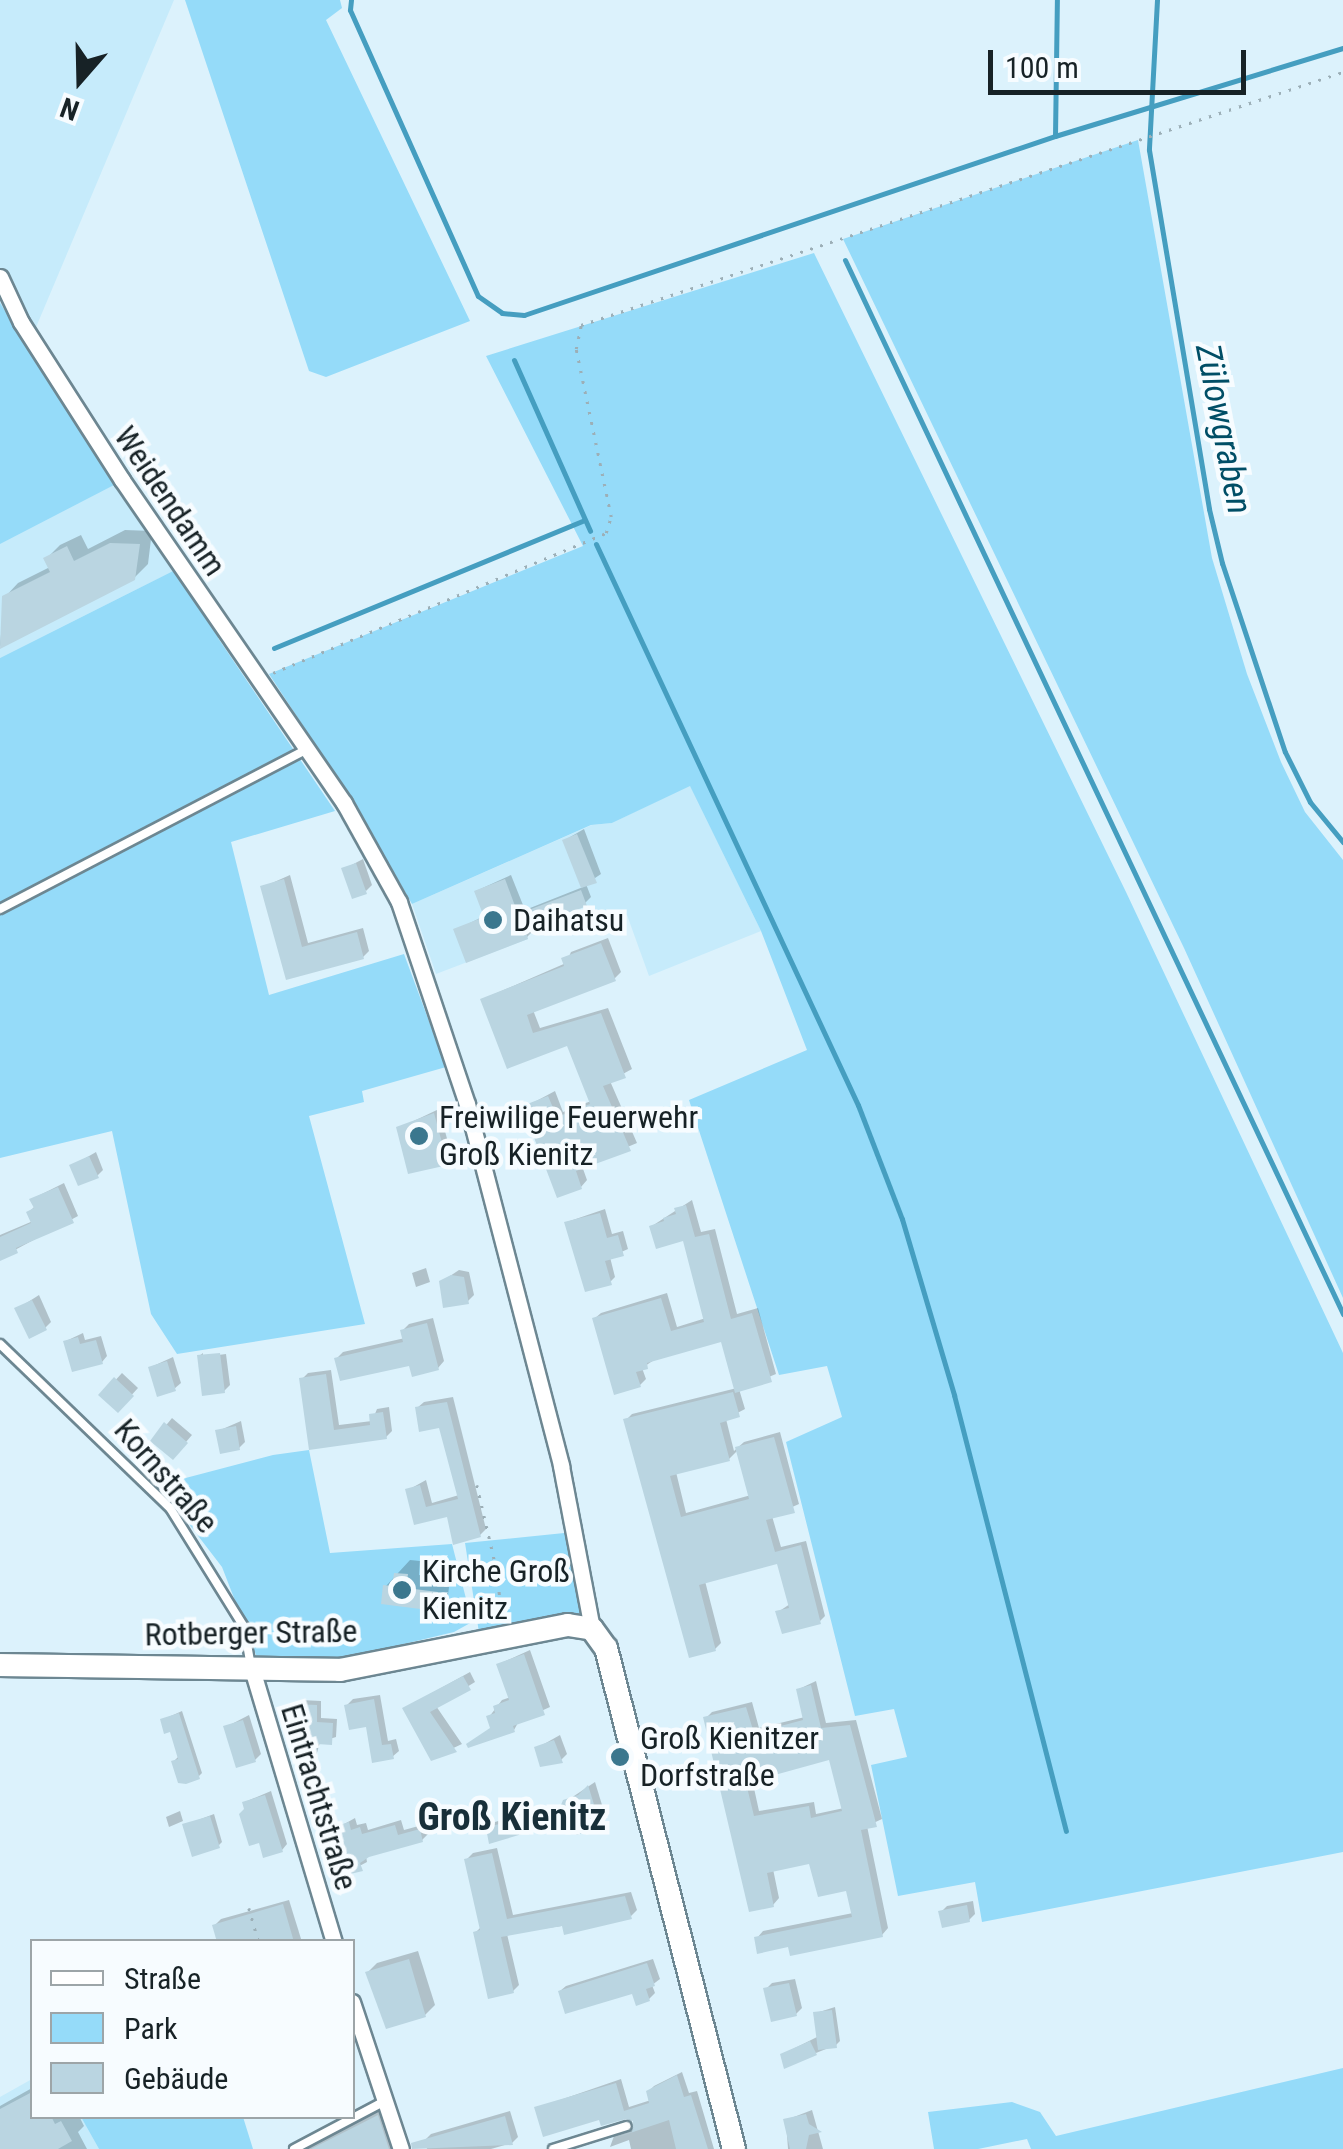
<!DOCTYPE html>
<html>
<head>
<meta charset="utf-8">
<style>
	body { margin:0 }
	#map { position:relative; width:1343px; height:2149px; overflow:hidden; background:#dcf2fc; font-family:"Roboto Condensed",sans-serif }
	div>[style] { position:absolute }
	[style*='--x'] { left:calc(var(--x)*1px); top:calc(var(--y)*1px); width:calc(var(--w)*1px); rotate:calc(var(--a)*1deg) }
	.built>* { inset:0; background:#c6ebfb }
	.green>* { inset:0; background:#95dbf9 }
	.shadow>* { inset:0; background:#0003 }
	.stream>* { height:5px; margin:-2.5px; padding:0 2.5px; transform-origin:2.5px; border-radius:2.5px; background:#459ec0 }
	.building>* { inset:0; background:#bad5e1 }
	.path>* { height:2.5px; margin-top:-1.25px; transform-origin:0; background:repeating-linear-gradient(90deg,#9cafb7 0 2.5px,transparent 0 10.5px) }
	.roads { filter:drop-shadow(2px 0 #6d8792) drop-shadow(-2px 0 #6d8792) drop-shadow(0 2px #6d8792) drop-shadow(0 -2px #6d8792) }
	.lane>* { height:8px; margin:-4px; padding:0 4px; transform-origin:4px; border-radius:4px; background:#fff }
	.street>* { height:15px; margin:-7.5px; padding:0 7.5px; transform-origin:7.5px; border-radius:7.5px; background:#fff }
	.secondary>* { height:22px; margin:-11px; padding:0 11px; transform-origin:11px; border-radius:11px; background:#fff }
	.dots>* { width:28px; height:28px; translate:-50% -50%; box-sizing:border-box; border:5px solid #f7fcff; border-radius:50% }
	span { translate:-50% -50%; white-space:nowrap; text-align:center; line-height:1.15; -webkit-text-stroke:9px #f7fcff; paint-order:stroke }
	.street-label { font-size:32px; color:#172226 }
	.poi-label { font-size:32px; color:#172226 }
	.left { translate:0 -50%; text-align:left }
	.water-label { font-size:35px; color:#004e66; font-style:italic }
	.quarter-label { font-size:38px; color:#182f39; font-weight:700 }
	.legend { position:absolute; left:30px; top:1939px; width:325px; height:180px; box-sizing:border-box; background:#f7fcff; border:2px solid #9da5a8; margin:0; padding:12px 18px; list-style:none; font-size:30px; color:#172226 }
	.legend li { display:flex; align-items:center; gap:20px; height:50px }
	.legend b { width:50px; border:2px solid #9da5a8 }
	.north { position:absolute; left:30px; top:30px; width:100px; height:100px; -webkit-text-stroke:8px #f7fcff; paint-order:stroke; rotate:200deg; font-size:28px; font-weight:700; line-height:40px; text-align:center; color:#172226 }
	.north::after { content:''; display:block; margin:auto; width:35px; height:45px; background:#172226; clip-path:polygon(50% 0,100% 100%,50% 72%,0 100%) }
	.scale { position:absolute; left:988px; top:50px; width:258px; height:45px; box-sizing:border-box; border:5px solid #172226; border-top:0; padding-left:12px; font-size:30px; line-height:35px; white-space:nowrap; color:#172226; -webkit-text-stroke:8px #f7fcff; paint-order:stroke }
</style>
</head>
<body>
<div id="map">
	<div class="built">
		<i style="clip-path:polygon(0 0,174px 0,34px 332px,181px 567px,0 658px)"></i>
		<i style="clip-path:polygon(690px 785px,761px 931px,649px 976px,627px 915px,597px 926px,588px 906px,525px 929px,528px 939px,436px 974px,412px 904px,592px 825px,612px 823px)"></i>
		<i style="clip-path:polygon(32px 2079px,32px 2116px,81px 2117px,99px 2149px,0 2149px,0 2097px)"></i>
	</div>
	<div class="green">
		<i style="clip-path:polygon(185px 0,340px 0,342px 8px,326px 20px,470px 321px,326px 377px,309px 371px)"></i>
		<i style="clip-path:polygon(1138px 140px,1212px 558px,1247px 674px,1281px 762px,1305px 812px,1343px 860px,1343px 1298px,1184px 948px,843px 239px)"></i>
		<i style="clip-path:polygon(814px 253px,1126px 892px,1343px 1353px,1343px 1852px,982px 1922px,975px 1882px,898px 1896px,871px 1765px,907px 1757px,894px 1709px,855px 1716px,786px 1442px,842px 1417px,827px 1366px,779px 1375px,689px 1100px,807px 1050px,761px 931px,690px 786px,612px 823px,591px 825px,412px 904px,353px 802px,269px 674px,583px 546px,486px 356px)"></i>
		<i style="clip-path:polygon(0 303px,114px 485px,0 544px)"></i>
		<i style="clip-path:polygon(181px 567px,231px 640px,218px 638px,335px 811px,231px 842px,269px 995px,404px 954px,446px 1067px,362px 1091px,364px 1102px,309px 1116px,365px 1324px,177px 1354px,151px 1314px,112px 1131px,0 1158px,0 658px)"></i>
		<i style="clip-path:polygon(309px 1450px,330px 1553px,452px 1544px,472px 1622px,454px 1632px,341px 1659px,258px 1660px,222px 1567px,159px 1485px,273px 1455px)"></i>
		<i style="clip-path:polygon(574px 1532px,589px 1622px,480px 1639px,465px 1543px)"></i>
		<i style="clip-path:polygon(1343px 2068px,1343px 2149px,1031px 2149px,1027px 2139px,978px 2149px,934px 2149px,928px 2112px,1012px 2102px,1040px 2112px,1056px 2136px)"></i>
		<i style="clip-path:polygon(81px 2117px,243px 2117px,253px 2149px,99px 2149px)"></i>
	</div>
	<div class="shadow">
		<i style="clip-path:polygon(125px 530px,152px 531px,148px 564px,134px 578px,0 646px,4px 598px,18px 583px,50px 567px,46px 559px,60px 545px,81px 535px,88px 549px)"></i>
		<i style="clip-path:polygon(584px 829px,601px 874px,586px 884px,591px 897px,585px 903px,531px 924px,533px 931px,527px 937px,456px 930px,486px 915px,476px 891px,511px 875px,525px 910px,583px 887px,565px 840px)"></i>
		<i style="clip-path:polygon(363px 859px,372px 885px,366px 891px,344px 869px)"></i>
		<i style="clip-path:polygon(290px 875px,308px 943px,363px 928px,369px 951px,363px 957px,288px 977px,263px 887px)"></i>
		<i style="clip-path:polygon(608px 938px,621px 972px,614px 979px,533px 1010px,540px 1028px,608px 1008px,632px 1069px,610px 1081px,637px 1143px,582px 1166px,587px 1180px,581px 1187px,525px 1107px,555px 1091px,563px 1112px,591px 1101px,568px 1043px,509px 1066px,483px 999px,566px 963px,571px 952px)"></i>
		<i style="clip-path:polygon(439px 1109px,452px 1157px,446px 1163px,399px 1128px)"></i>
		<i style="clip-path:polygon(96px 1152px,103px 1170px,97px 1176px,72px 1166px)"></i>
		<i style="clip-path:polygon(64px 1183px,78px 1216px,0 1258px,0 1235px,33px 1221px,29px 1212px,35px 1206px,32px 1199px)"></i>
		<i style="clip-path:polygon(evenodd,692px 1200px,701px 1232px,715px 1229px,737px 1314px,758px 1308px,776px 1374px,739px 1389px,745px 1409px,726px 1419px,734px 1451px,744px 1442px,780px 1432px,799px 1504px,772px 1516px,781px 1547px,806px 1541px,825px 1616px,819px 1622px,778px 1612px,790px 1604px,779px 1561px,705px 1581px,721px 1643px,715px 1649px,626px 1420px,632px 1414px,737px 1388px,723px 1339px,654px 1360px,642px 1368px,646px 1379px,640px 1385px,594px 1319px,601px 1313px,667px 1293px,677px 1327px,706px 1318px,685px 1238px,652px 1226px,692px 1200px,739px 1449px,751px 1495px,686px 1513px,676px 1472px,729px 1459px,739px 1449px)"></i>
		<i style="clip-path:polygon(605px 1209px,612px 1234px,623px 1231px,628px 1249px,610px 1257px,615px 1277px,610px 1282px,567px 1222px)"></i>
		<i style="clip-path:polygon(426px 1268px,430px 1282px,416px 1287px,412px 1273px)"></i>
		<i style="clip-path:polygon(459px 1270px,469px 1272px,474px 1295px,467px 1302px,441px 1282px)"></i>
		<i style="clip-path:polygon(39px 1295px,51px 1322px,45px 1328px,17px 1309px)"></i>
		<i style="clip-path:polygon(433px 1318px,444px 1361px,438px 1368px,337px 1358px,343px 1352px,405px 1338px,403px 1330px,409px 1324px)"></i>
		<i style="clip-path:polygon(83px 1333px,85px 1340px,101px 1336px,107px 1356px,102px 1362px,66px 1341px)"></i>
		<i style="clip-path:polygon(203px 1353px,203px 1357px,226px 1354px,230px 1385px,224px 1391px,199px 1356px)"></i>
		<i style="clip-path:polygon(173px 1357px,181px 1383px,174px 1389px,151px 1367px)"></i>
		<i style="clip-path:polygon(331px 1370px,339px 1425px,372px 1421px,377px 1409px,389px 1407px,392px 1431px,386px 1437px,311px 1447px,302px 1379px,308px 1373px)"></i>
		<i style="clip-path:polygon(122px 1373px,138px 1388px,118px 1410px,102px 1395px)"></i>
		<i style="clip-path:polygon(453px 1397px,486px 1529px,480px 1535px,448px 1514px,416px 1522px,408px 1490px,426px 1480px,432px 1503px,459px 1495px,441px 1425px,417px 1408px,424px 1402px)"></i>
		<i style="clip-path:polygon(172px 1418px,192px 1435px,173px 1457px,154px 1440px)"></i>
		<i style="clip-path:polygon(241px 1421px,245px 1442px,239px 1448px,218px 1431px)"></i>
		<i style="clip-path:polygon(410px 1560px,420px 1561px,419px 1575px,450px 1579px,448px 1595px,435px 1608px,386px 1586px)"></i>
		<i style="clip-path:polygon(530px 1650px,550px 1707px,519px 1721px,514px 1730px,492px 1727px,489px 1717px,502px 1700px,511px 1697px,499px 1664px)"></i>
		<i style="clip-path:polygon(470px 1672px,475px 1682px,436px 1706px,462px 1744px,432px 1758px,405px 1708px)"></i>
		<i style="clip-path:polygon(evenodd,816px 1681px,826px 1723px,856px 1720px,882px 1819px,867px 1826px,888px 1928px,882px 1935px,790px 1944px,757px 1938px,763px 1931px,853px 1913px,848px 1888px,811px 1861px,773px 1869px,779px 1898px,773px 1905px,706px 1718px,712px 1712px,752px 1702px,759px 1728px,805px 1717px,799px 1689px,816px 1681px,831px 1757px,844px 1808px,816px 1814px,814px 1802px,759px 1811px,752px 1779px,831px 1757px)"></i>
		<i style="clip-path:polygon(380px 1695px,388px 1741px,396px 1739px,399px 1751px,392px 1757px,374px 1760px,368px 1724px,347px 1705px,353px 1699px)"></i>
		<i style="clip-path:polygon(301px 1700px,321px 1701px,321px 1718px,337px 1719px,336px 1737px,320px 1742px,315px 1760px,296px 1705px)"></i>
		<i style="clip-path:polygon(182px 1711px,202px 1773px,198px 1777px,174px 1761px,178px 1757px,171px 1729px,162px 1720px)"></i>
		<i style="clip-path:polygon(249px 1715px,261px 1754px,255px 1760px,226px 1727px)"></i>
		<i style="clip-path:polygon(560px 1735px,567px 1754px,561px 1760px,537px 1748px)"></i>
		<i style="clip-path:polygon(595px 1782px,606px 1818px,600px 1824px,565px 1802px)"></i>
		<i style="clip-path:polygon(271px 1791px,287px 1844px,282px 1850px,260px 1840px,245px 1802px)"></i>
		<i style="clip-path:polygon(546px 1806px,550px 1818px,544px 1824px,488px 1829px,495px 1822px)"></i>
		<i style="clip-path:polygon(180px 1811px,183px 1821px,169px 1827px,166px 1817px)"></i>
		<i style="clip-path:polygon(214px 1814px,222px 1842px,218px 1846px,185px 1825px)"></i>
		<i style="clip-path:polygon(355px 1818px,357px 1825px,366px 1823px,368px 1830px,401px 1820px,404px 1830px,426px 1824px,428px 1834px,422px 1840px,366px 1856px,367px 1862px,350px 1871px,339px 1827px)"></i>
		<i style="clip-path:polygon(497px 1848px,513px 1915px,631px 1892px,637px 1910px,631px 1916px,507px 1934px,519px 1985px,513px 1991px,475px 1933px,482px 1926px,466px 1860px,473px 1853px)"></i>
		<i style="clip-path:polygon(289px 1900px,302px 1942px,220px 1942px,215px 1925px,221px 1919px)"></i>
		<i style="clip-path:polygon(973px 1901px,975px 1914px,969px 1920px,941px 1912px,947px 1906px)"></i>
		<i style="clip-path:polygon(418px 1951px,435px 2005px,425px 2015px,367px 1973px,377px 1963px)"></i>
		<i style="clip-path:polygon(653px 1959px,660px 1979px,652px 1985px,655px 1993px,649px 1999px,634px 1991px,560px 1991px,566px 1986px)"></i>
		<i style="clip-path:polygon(795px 1979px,802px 2008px,796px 2014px,766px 1989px,772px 1983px)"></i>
		<i style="clip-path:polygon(835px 2007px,840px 2041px,836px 2045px,816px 2053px,783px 2054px,819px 2036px,816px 2013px)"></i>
		<i style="clip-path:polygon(682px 2072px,689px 2093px,697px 2091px,714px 2149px,631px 2149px,629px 2140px,610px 2147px,614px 2136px,635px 2129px,635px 2120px,537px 2108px,621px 2079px,629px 2107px,651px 2100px,648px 2092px,654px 2086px)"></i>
		<i style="clip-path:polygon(32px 2088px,32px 2116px,79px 2116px,84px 2126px,78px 2132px,87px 2149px,0 2149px,0 2106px)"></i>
		<i style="clip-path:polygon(391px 2103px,410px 2149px,306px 2149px)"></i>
		<i style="clip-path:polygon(812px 2110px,823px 2149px,788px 2149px,786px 2120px)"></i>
		<i style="clip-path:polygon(510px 2111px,518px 2137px,512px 2143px,491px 2149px,427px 2149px,425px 2140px,431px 2134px)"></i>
	</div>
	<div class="stream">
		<i style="--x:351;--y:0;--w:10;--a:96"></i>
		<i style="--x:350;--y:10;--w:313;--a:65.9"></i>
		<i style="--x:478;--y:296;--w:29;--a:35"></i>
		<i style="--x:502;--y:313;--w:22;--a:5"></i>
		<i style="--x:524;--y:315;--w:560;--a:-18.63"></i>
		<i style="--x:1055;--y:136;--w:301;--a:-17"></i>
		<i style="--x:1157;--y:0;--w:150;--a:93.1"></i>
		<i style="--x:1149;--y:150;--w:364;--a:80.5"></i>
		<i style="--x:1209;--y:509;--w:56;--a:76.5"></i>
		<i style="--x:1222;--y:563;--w:199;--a:71.6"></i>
		<i style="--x:1285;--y:752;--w:56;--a:63.4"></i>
		<i style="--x:1310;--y:802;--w:52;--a:50.5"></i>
		<i style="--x:1055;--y:136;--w:136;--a:-89.2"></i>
		<i style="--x:845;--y:260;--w:1166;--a:64.71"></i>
		<i style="--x:514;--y:360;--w:187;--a:66"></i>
		<i style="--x:596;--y:544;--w:619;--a:64.97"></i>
		<i style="--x:858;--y:1105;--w:122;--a:68.9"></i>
		<i style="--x:902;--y:1219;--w:184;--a:73.5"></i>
		<i style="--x:954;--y:1395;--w:450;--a:75.6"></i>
		<i style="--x:274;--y:648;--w:336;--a:-22.4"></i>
	</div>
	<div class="building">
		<i style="clip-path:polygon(110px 543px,140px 544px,135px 580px,0 649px,2px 596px,50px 572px,43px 558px,67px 546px,74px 561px)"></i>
		<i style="clip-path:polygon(577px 834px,597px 883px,581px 888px,562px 840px)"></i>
		<i style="clip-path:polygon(356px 863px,367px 894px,352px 899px,341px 868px)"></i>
		<i style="clip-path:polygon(284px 879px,302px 947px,357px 932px,364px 959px,286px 980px,260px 886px)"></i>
		<i style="clip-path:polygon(505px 879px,518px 914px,581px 890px,587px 906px,525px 929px,528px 939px,466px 963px,453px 929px,484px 917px,474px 891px)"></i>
		<i style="clip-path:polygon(601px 943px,616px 981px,527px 1015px,533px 1033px,601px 1013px,626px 1078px,603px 1086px,631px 1151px,576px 1171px,582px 1189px,557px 1198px,522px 1106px,548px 1096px,557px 1117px,590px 1104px,567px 1046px,507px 1069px,480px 999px,564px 966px,561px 958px)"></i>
		<i style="clip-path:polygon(434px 1113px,448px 1165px,408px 1174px,396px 1127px)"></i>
		<i style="clip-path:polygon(89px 1156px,99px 1178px,78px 1186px,69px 1165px)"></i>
		<i style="clip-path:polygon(58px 1187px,74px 1223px,16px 1248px,18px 1253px,0 1261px,0 1237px,31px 1223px,26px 1212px,34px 1208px,29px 1199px)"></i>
		<i style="clip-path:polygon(686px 1205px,695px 1237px,709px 1234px,731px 1319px,752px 1313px,772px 1382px,735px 1393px,721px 1342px,647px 1363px,648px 1369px,636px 1372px,641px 1387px,614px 1395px,592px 1318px,661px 1298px,671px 1331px,704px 1322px,683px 1241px,656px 1249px,649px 1226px,664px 1221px,663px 1218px,676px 1214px,674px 1208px)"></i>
		<i style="clip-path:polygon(600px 1213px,607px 1238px,618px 1235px,624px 1256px,605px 1261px,612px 1285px,585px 1292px,564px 1222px)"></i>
		<i style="clip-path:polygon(451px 1275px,464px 1277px,469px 1304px,443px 1308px,439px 1281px)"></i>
		<i style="clip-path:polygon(32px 1300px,47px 1330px,29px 1339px,14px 1308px)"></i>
		<i style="clip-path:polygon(427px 1323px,439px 1370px,412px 1377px,409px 1366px,340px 1381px,334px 1358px,403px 1342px,400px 1330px)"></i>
		<i style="clip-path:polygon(78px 1337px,80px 1344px,96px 1340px,103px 1364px,72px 1372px,63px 1341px)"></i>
		<i style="clip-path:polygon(220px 1353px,225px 1393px,202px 1396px,197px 1355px)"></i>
		<i style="clip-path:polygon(167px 1361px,176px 1391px,157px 1397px,148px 1367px)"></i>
		<i style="clip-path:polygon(326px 1374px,334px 1430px,370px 1425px,369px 1414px,383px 1412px,387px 1439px,309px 1450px,299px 1378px)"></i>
		<i style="clip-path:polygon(114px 1377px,134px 1396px,118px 1413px,98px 1395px)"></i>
		<i style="clip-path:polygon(733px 1392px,740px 1417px,720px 1423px,730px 1461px,670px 1476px,681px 1517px,749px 1499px,735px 1447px,774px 1437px,795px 1513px,766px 1520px,775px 1552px,801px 1545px,821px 1624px,782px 1634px,775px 1611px,789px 1608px,777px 1564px,699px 1585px,716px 1651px,689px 1658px,623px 1419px)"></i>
		<i style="clip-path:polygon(447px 1402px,481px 1537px,453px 1545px,447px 1517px,414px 1525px,405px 1489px,420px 1485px,426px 1507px,458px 1499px,439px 1428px,419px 1432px,415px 1407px)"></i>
		<i style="clip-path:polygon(164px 1422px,188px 1443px,173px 1460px,150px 1441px)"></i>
		<i style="clip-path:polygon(236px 1426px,240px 1450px,220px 1454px,215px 1430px)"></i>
		<i style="clip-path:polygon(394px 1573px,408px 1574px,406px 1588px,438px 1592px,436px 1611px,381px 1604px,383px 1585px,392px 1586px)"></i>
		<i style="clip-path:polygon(524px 1654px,545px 1715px,513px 1726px,515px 1732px,468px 1748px,466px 1744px,490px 1728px,486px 1716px,495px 1713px,493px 1706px,509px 1700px,496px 1664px)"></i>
		<i style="clip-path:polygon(463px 1676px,471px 1690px,430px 1712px,457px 1752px,431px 1761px,402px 1708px)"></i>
		<i style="clip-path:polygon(evenodd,811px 1685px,821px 1728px,850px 1725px,877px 1827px,861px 1830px,883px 1937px,790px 1956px,788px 1947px,757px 1954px,754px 1937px,852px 1917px,846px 1891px,818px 1897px,809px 1864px,767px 1873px,774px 1907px,749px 1912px,703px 1717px,746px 1707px,754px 1733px,803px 1720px,796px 1689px,811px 1685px,829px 1760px,842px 1811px,811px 1818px,809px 1806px,754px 1816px,746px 1783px,829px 1760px)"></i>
		<i style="clip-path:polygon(374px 1699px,382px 1745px,391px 1744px,394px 1759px,372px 1763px,366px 1727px,349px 1730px,344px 1705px)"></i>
		<i style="clip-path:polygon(294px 1704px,317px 1705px,317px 1722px,333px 1723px,332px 1745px,317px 1744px,316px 1762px,299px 1761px,299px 1756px,292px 1756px)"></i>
		<i style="clip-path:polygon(179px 1713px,200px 1779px,186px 1784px,178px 1783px,171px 1761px,178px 1759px,170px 1732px,164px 1734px,160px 1719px)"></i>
		<i style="clip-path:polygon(243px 1720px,256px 1762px,236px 1768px,223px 1726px)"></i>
		<i style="clip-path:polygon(554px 1740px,563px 1763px,540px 1767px,534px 1747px)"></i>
		<i style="clip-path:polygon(588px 1785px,601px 1827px,577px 1835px,568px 1826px,561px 1829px,557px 1815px,563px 1800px,578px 1795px)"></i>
		<i style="clip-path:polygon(265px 1795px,283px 1852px,263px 1858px,259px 1843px,249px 1846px,239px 1814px,244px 1809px,242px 1802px)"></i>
		<i style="clip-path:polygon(540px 1811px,545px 1827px,489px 1844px,486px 1828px)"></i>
		<i style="clip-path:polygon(210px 1816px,220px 1848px,192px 1857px,182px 1824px)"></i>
		<i style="clip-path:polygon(349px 1822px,351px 1830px,360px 1827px,362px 1834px,395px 1825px,398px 1835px,420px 1829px,423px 1842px,369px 1857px,360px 1863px,363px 1871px,350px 1874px,334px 1834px,338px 1833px,336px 1826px)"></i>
		<i style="clip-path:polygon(492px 1853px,507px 1919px,625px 1896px,632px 1919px,564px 1935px,562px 1926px,501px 1937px,514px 1993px,488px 1999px,473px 1932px,480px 1930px,464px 1859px)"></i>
		<i style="clip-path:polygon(283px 1904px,294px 1942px,217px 1942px,212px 1925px)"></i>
		<i style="clip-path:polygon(967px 1905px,970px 1922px,942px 1928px,938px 1911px)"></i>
		<i style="clip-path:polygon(409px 1959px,426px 2017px,386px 2029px,365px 1972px)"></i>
		<i style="clip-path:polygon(647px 1963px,655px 1986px,646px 1989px,650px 2001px,636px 2006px,632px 1994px,565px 2014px,558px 1991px)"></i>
		<i style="clip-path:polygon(789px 1983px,797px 2016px,771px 2022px,763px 1988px)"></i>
		<i style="clip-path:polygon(832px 2010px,837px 2048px,818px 2050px,813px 2012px)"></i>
		<i style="clip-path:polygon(810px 2041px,817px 2055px,784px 2069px,780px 2054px)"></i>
		<i style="clip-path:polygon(677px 2075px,684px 2097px,691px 2095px,708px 2149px,676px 2149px,669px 2120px,606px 2141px,632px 2132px,633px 2121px,626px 2119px,601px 2126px,599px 2120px,543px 2137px,534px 2107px,616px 2083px,624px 2111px,649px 2103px,646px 2091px)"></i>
		<i style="clip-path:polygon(32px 2092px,32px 2116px,51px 2116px,55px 2124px,61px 2121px,72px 2141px,58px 2149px,0 2149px,0 2109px)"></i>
		<i style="clip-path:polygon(806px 2114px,809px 2124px,822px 2132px,809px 2135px,806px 2149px,790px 2149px,783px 2119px)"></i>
		<i style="clip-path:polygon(378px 2115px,389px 2149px,311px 2149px)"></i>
		<i style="clip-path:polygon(505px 2116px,513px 2145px,412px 2149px,411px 2143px)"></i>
	</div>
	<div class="path">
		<i style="--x:273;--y:673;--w:361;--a:-22.8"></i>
		<i style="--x:606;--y:533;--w:17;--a:-73"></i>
		<i style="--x:611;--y:517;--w:172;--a:-101.8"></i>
		<i style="--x:576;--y:349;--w:25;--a:-78"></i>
		<i style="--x:581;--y:325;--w:803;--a:-18.37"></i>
		<i style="--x:477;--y:1485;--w:88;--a:76.9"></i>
		<i style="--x:497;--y:1571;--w:45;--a:83.7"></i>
		<i style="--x:249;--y:1908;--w:35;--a:74"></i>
	</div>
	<div class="roads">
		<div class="lane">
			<i style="--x:0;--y:909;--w:345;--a:-27.5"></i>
			<i style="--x:0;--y:1344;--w:236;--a:44"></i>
			<i style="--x:170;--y:1508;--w:140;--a:58.1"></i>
			<i style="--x:244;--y:1627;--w:39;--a:80"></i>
			<i style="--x:294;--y:2149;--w:101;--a:-27.8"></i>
			<i style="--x:553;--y:2149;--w:77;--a:-17.3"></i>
		</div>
		<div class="street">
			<i style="--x:0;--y:277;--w:50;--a:65"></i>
			<i style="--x:21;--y:322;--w:188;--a:57.4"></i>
			<i style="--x:122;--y:480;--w:392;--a:55.5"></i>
			<i style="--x:344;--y:803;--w:113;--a:60.9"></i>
			<i style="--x:399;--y:902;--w:213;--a:71.4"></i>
			<i style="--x:467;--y:1104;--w:374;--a:75.4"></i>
			<i style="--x:561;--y:1466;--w:166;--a:79.2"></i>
			<i style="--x:252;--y:1669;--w:285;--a:73.3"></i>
			<i style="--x:352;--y:2002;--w:155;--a:71.6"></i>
		</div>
		<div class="secondary">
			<i style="--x:0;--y:1665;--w:340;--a:0.8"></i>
			<i style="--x:340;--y:1670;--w:232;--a:-11.2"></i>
			<i style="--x:568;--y:1625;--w:24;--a:9"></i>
			<i style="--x:592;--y:1629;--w:24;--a:54"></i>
			<i style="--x:606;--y:1648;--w:517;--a:75.67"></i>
		</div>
	</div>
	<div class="dots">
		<i style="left:493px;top:920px;background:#3b778e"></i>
		<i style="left:419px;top:1136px;background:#3b778e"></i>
		<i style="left:402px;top:1590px;background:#3b778e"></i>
		<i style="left:620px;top:1757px;background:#3b778e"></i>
	</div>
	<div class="street-label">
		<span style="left:170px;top:501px;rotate:56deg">Weidendamm</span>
		<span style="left:166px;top:1476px;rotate:49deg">Kornstraße</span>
		<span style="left:251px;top:1633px;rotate:-1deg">Rotberger Straße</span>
		<span style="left:319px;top:1797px;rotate:73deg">Eintrachtstraße</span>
	</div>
	<div class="poi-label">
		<span class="left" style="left:513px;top:920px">Daihatsu</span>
		<span class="left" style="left:439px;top:1136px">Freiwilige Feuerwehr<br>Groß Kienitz</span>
		<span class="left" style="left:422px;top:1590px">Kirche Groß<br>Kienitz</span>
		<span class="left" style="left:640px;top:1757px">Groß Kienitzer<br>Dorfstraße</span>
	</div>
	<div class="water-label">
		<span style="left:1223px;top:429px;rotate:79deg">Zülowgraben</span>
	</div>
	<div class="quarter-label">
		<span style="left:512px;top:1818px">Groß Kienitz</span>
	</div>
	<ul class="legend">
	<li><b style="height:12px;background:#fff"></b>Straße</li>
	<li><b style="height:28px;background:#95dbf9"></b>Park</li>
	<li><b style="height:28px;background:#bad5e1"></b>Gebäude</li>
	</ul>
	<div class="north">N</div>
	<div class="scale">100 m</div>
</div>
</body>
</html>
